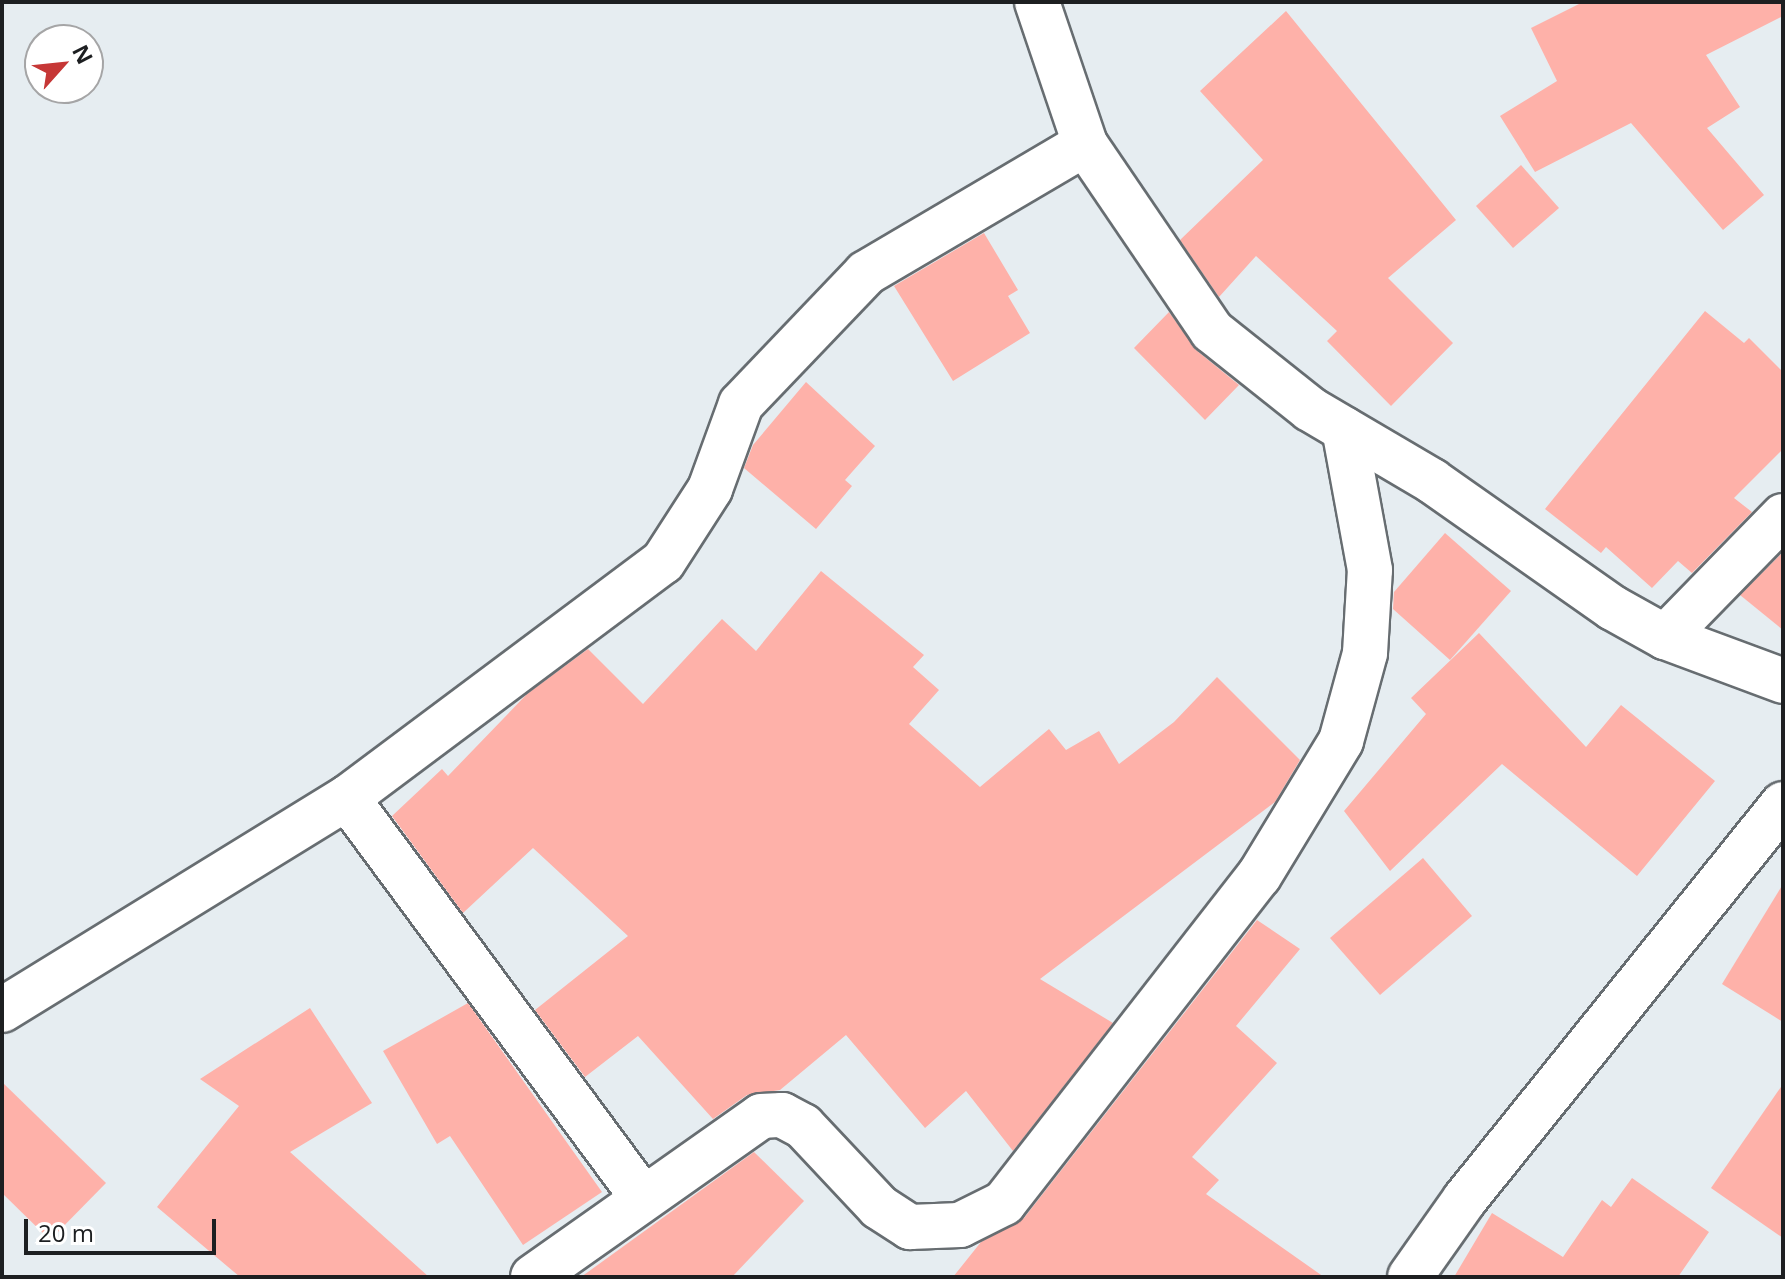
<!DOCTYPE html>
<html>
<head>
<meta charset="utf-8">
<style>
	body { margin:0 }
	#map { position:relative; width:1785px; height:1279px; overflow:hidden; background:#e6edf1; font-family:"Open Sans",sans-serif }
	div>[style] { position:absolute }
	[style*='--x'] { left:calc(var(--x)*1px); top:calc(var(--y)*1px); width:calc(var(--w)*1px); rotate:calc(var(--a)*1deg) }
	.building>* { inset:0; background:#feb1a9 }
	.roads { filter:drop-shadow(2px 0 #676d71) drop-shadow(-2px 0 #676d71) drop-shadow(0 2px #676d71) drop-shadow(0 -2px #676d71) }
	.minor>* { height:44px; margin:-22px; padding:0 22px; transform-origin:22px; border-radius:22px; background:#fff }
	span { translate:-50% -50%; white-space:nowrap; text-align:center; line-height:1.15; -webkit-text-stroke:7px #fff; paint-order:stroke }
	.frame { position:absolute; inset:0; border:4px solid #1d1f21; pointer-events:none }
	.north { position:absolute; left:24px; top:24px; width:80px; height:80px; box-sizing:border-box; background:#fff; border:2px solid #a5a5a6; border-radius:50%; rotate:63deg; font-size:22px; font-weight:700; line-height:32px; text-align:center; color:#1d1f21 }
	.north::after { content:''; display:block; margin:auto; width:28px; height:36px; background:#c63736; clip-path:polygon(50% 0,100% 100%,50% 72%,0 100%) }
	.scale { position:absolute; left:24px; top:1219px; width:192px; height:36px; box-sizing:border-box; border:4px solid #1d1f21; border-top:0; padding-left:10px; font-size:24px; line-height:28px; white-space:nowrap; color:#1d1f21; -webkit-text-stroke:6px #fff; paint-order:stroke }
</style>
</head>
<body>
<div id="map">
	<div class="building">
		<i style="clip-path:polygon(1583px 2px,1783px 2px,1783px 16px,1706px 55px,1740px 107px,1707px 128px,1764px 195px,1723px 230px,1631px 123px,1535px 172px,1500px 116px,1557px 81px,1531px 28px)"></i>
		<i style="clip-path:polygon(1286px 11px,1456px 220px,1388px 278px,1453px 343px,1391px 406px,1327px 341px,1337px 331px,1256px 256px,1219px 297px,1180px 240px,1263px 160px,1200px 91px)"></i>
		<i style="clip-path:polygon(1521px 165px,1559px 208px,1513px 248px,1476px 206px)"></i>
		<i style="clip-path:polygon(984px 233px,1018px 290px,1008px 296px,1030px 333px,953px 381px,894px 286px)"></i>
		<i style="clip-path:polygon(1705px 311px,1744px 343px,1749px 338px,1783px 372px,1783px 449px,1734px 498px,1752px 512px,1692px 573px,1678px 561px,1652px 588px,1606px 547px,1601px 553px,1545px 509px)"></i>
		<i style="clip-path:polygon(1169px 312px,1196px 350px,1239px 385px,1205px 420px,1134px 348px)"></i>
		<i style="clip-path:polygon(806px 382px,875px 446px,845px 480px,852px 486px,816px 529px,744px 468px,753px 445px)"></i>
		<i style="clip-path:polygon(1445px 533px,1511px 591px,1450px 660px,1393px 609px,1394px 592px)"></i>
		<i style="clip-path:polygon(1783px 552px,1783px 630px,1740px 595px)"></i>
		<i style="clip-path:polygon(821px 571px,924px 655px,913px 667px,939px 690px,909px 724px,980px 787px,1049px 729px,1066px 750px,1099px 731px,1119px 764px,1174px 722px,1217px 677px,1300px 760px,1275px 802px,1040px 979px,1113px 1023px,1013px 1151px,966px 1091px,925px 1128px,846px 1035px,780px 1090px,747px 1095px,713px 1119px,638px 1036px,585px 1077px,535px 1010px,628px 936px,533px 848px,463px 913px,392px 816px,442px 769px,448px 776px,527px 694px,588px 649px,643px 704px,722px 619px,756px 651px)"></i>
		<i style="clip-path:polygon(1479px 633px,1586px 747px,1621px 705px,1715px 781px,1637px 876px,1502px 764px,1390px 871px,1344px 811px,1426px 714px,1411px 698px)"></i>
		<i style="clip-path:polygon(1423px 858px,1472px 916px,1380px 995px,1330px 938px)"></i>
		<i style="clip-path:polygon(1783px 884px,1783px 1022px,1722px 984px)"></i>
		<i style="clip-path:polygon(1257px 920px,1300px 949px,1236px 1026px,1277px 1063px,1192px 1157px,1219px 1180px,1206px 1194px,1324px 1277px,953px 1277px,981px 1242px,1024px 1218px)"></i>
		<i style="clip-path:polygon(468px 1003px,602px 1192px,523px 1245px,450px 1136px,437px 1144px,383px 1051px)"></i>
		<i style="clip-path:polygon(310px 1008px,372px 1103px,290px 1152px,429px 1277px,240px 1277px,157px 1207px,239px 1106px,200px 1079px)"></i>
		<i style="clip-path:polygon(2px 1082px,106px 1183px,50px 1240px,2px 1193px)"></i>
		<i style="clip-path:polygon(1783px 1084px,1783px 1238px,1711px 1188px)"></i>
		<i style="clip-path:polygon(754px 1152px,804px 1201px,732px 1277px,581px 1277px)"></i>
		<i style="clip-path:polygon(1632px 1178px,1709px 1232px,1678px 1277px,1454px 1277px,1492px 1213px,1563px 1257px,1602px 1200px,1611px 1207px)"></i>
	</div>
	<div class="roads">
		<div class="minor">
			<i style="--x:1037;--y:2;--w:150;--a:71.3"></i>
			<i style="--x:1085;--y:144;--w:226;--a:55.8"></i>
			<i style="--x:1212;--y:331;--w:125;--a:38.5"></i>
			<i style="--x:1310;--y:409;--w:142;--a:30.5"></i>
			<i style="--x:1432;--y:481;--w:221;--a:35.1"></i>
			<i style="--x:1613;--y:608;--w:60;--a:29.1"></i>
			<i style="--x:1665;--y:637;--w:126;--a:20.4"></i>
			<i style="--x:1665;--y:637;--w:169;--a:-45.7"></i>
			<i style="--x:347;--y:798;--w:495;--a:53.5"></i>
			<i style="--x:2;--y:1010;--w:405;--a:-31.6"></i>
			<i style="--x:347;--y:798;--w:394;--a:-36.8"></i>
			<i style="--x:663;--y:562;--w:87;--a:-57.2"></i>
			<i style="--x:710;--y:489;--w:90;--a:-70"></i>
			<i style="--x:741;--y:404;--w:181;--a:-46.3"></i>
			<i style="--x:866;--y:273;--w:254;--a:-30.5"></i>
			<i style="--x:533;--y:1277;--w:279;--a:-35.2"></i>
			<i style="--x:761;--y:1116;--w:21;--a:-3"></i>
			<i style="--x:782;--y:1115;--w:24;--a:28"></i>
			<i style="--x:803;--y:1126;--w:111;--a:46.8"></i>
			<i style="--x:879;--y:1207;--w:37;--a:33"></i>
			<i style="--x:910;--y:1227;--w:50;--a:-2.3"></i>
			<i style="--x:960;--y:1225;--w:49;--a:-26.6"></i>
			<i style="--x:1004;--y:1203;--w:415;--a:-52.1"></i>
			<i style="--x:1259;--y:876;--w:158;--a:-58.7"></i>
			<i style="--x:1341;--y:741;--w:91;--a:-74.7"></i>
			<i style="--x:1365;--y:653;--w:83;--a:-86.6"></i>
			<i style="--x:1370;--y:570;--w:143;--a:-100.4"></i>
			<i style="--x:1410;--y:1277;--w:95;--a:-54.8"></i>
			<i style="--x:1465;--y:1199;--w:507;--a:-51.16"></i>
		</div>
	</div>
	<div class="frame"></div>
	<div class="north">N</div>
	<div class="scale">20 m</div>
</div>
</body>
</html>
